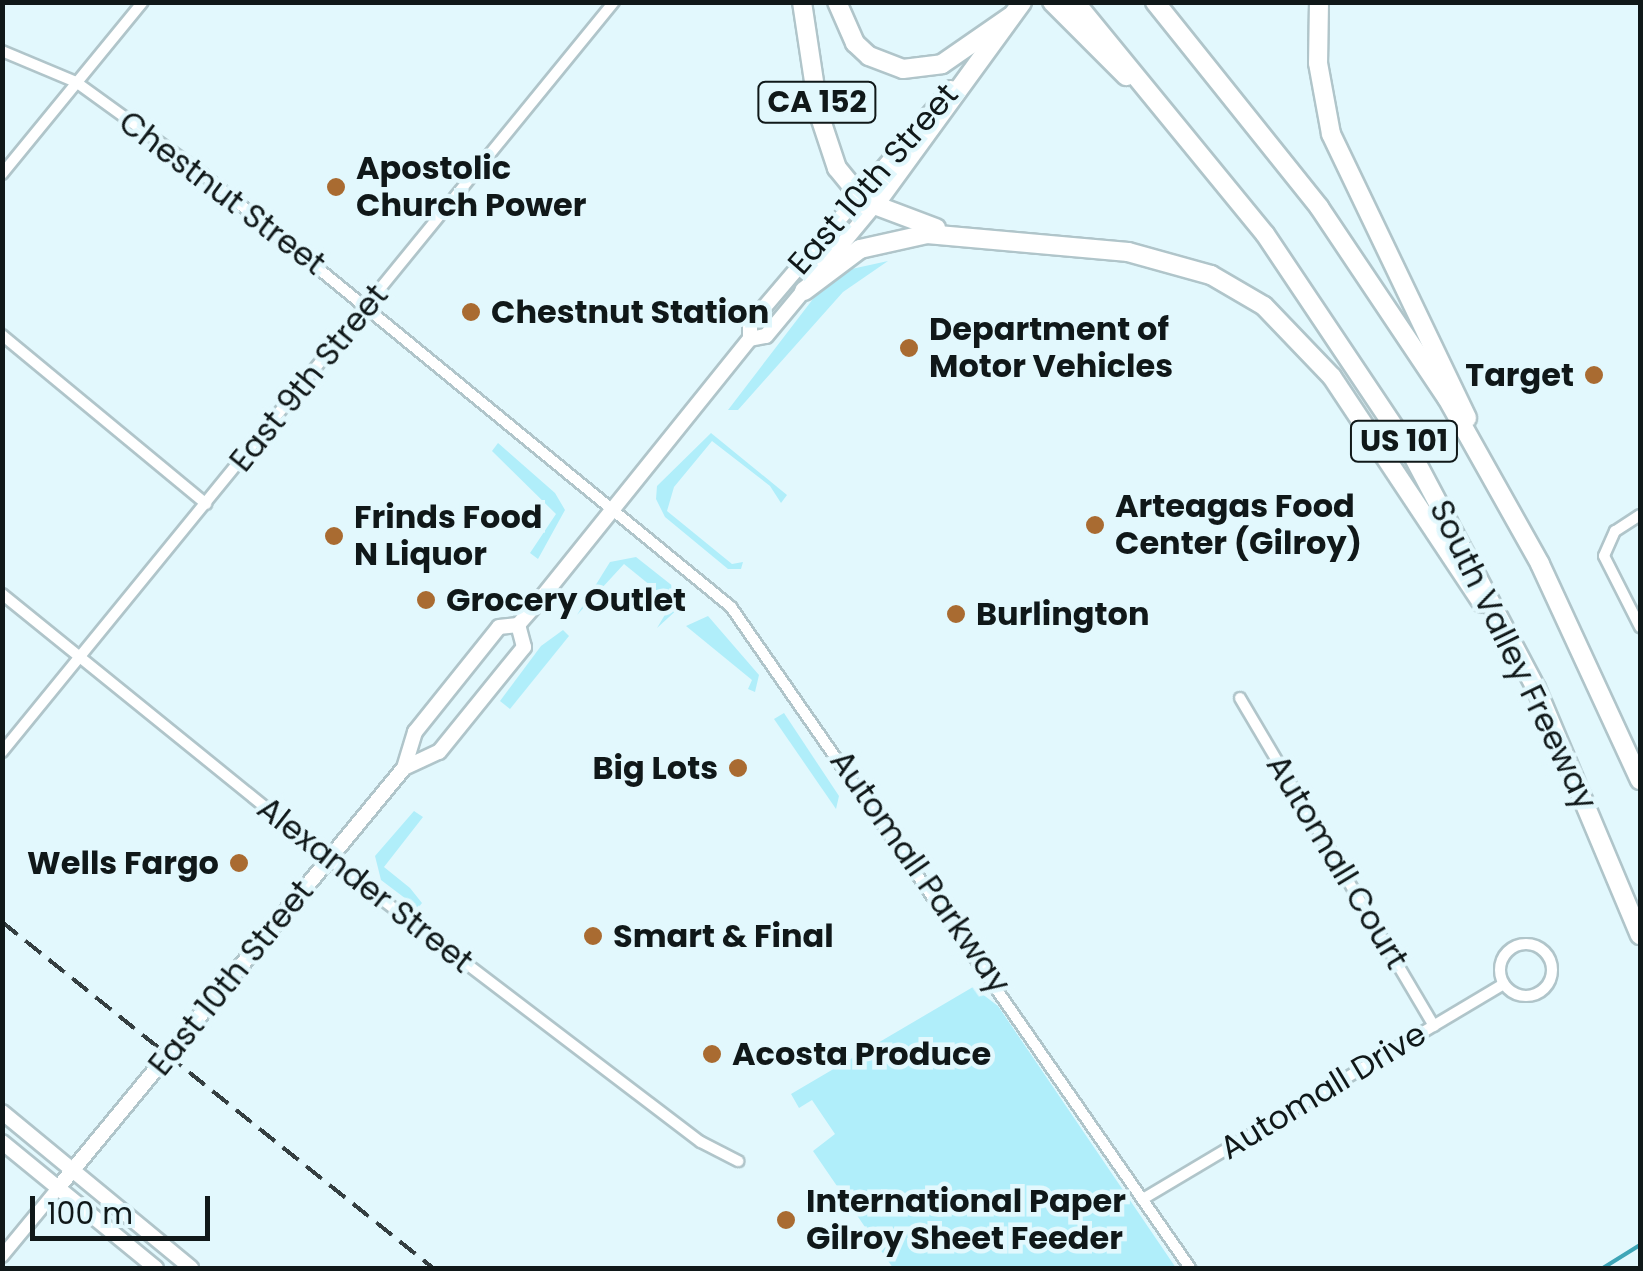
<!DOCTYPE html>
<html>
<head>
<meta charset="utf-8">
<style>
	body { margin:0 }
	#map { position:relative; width:1643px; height:1271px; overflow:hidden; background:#e2f8fd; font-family:Poppins,sans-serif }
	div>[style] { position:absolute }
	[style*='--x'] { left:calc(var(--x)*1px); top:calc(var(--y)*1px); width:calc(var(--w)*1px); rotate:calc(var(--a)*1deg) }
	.green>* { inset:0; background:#b0eefa }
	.stream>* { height:4px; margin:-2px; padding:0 2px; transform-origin:2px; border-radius:2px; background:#3ea5b7 }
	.roads { filter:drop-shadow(2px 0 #b0c5ca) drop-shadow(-2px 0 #b0c5ca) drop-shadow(0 2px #b0c5ca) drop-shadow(0 -2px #b0c5ca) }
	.minor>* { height:10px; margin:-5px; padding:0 5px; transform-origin:5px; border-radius:5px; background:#fff }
	.minor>.ring { margin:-5px; padding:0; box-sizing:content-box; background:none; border:10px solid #fff; border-radius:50% }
	.tertiary>* { height:12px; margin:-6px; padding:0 6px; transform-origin:6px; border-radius:6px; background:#fff }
	.secondary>* { height:14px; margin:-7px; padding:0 7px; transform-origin:7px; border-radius:7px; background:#fff }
	.trunk>* { height:18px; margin:-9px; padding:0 9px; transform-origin:9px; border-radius:9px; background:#fff }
	.motorway>* { height:18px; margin:-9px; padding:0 9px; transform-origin:9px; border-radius:9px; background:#fff }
	.rail>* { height:4px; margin-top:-2px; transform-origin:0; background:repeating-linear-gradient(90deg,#353f41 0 20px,transparent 0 30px) }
	.dots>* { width:28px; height:28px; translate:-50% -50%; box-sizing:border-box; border:5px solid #e2f8fd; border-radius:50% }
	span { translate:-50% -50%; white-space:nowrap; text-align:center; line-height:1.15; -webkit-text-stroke:9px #e2f8fd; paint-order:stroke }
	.shield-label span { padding:2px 8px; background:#e2f8fd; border:2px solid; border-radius:8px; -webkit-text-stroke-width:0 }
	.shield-label { font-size:30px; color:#101819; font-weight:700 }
	.poi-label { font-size:32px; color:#101819; font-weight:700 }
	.left { translate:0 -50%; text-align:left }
	.right { translate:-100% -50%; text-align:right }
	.street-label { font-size:32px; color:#101819 }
	.frame { position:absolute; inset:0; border:5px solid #101819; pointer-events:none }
	.scale { position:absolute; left:30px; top:1196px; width:180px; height:45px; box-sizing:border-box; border:5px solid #101819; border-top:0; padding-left:12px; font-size:30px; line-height:35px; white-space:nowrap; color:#101819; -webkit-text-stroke:8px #e2f8fd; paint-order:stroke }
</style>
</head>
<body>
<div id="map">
	<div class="green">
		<i style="clip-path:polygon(888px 261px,843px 292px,738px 410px,728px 410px,816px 295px,847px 270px)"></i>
		<i style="clip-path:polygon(711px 433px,787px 495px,781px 503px,770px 486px,712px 441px,674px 487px,667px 511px,732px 564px,743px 562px,741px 569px,728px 569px,665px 517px,656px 499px,657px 486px)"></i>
		<i style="clip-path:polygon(498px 443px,555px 493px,565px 510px,538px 559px,530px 553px,556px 514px,492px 451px)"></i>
		<i style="clip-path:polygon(636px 557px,679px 591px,680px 607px,657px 628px,672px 603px,624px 564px,577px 615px,610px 562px)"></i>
		<i style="clip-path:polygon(708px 616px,759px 675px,755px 692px,748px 689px,752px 680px,686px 626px)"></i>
		<i style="clip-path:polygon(563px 630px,569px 636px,510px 709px,500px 701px,541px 646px)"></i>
		<i style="clip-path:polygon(784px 713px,839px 796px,836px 809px,774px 719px)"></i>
		<i style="clip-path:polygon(414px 811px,423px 817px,384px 867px,410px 888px,422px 903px,418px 908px,381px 880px,375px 856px)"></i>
		<i style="clip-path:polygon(973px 987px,998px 1006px,1176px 1268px,893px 1268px,813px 1151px,835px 1134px,812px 1100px,799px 1108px,791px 1094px)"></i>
	</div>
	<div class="stream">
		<i style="--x:1603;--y:1268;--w:44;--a:-31.9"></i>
	</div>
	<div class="roads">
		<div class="minor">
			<i style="--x:2;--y:51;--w:80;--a:22.7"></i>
			<i style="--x:76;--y:82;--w:157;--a:35.9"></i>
			<i style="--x:203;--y:174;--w:683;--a:39.35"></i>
			<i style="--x:731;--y:607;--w:805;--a:55.22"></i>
			<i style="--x:2;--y:174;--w:222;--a:-50.7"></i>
			<i style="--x:2;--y:335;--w:265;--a:39.6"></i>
			<i style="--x:1640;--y:515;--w:30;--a:147"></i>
			<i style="--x:1615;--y:531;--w:27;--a:114"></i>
			<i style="--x:1604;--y:556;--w:80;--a:63.1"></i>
			<i style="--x:2;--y:594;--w:421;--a:39"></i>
			<i style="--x:329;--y:859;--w:467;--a:37.3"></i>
			<i style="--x:701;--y:1142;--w:42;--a:27.2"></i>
			<i style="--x:1240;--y:698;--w:381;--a:59.4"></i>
			<i style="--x:2;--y:752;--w:968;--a:-50.79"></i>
			<i class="ring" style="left:1500px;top:944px;width:42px;height:42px"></i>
			<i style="--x:1143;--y:1199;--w:420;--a:-30.8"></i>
		</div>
		<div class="tertiary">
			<i style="--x:2;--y:1256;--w:88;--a:-50.5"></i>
		</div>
		<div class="secondary">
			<i style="--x:750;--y:339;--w:16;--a:-11"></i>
			<i style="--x:766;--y:336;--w:169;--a:-50.3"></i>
			<i style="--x:404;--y:768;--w:38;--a:-25"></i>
			<i style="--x:439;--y:752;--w:135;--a:-51"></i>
			<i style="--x:524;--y:647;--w:23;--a:-105"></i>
			<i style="--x:2;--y:1112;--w:245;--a:39.5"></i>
			<i style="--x:2;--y:1142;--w:199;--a:39.3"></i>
			<i style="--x:58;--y:1188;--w:544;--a:-50.52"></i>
			<i style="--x:404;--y:768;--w:38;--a:-73"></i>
			<i style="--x:415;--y:732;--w:134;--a:-51.3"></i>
			<i style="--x:499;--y:627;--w:19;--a:-6"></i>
			<i style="--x:518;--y:625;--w:38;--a:-49"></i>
			<i style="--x:543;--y:596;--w:330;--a:-51.2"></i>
			<i style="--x:750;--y:339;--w:15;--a:-90"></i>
			<i style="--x:750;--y:324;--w:310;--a:-49.6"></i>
		</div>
		<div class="trunk">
			<i style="--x:874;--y:206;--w:252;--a:-54"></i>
		</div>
		<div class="motorway">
			<i style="--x:802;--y:2;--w:113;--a:81.4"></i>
			<i style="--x:819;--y:114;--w:57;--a:71.6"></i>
			<i style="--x:837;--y:168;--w:43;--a:50.7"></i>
			<i style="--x:864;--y:201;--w:77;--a:20.6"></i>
			<i style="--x:837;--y:2;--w:45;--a:66.3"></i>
			<i style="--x:855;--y:43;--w:19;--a:43"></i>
			<i style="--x:869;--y:56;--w:36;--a:21"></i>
			<i style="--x:903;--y:69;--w:39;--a:-7"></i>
			<i style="--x:942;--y:64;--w:83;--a:-34.7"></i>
			<i style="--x:1052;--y:2;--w:105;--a:45"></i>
			<i style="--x:1075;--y:2;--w:300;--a:50.7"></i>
			<i style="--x:1265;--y:234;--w:265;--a:56.2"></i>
			<i style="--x:1412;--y:454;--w:265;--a:62.1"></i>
			<i style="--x:1536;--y:688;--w:268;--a:67.2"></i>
			<i style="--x:1155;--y:2;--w:263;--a:51.3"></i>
			<i style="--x:1319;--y:207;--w:230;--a:56.2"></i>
			<i style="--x:1447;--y:398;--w:190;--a:60.7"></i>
			<i style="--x:1540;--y:564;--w:238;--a:65.2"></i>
			<i style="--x:1319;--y:2;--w:61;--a:90.9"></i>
			<i style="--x:1318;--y:63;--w:72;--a:79.6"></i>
			<i style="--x:1331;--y:134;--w:315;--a:64.4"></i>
			<i style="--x:804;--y:291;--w:70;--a:-36.9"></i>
			<i style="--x:860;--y:249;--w:69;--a:-12.6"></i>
			<i style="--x:927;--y:234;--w:202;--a:5.1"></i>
			<i style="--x:1128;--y:252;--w:86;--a:15.5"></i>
			<i style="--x:1211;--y:275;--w:61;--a:30.3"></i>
			<i style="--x:1264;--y:306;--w:98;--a:46.2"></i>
			<i style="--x:1332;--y:377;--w:271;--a:56.4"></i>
		</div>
	</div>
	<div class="rail">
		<i style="--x:2;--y:922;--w:553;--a:38.76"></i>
	</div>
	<div class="dots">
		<i style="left:336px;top:187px;background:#a96b31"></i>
		<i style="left:471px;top:312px;background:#a96b31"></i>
		<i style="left:909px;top:348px;background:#a96b31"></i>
		<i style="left:1594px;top:375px;background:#a96b31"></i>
		<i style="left:1095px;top:525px;background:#a96b31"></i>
		<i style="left:334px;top:536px;background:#a96b31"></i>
		<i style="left:426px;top:600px;background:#a96b31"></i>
		<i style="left:956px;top:614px;background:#a96b31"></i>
		<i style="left:738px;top:768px;background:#a96b31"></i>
		<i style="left:239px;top:863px;background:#a96b31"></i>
		<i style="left:593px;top:936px;background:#a96b31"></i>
		<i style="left:712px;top:1054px;background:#a96b31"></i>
		<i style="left:786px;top:1220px;background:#a96b31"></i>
	</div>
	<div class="shield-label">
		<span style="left:817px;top:102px">CA 152</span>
		<span style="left:1404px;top:441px">US 101</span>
	</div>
	<div class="poi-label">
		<span class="left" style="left:356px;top:187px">Apostolic<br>Church Power</span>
		<span class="left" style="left:491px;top:312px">Chestnut Station</span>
		<span class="left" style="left:929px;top:348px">Department of<br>Motor Vehicles</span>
		<span class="right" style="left:1574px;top:375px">Target</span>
		<span class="left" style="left:1115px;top:525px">Arteagas Food<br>Center (Gilroy)</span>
		<span class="left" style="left:354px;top:536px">Frinds Food<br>N Liquor</span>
		<span class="left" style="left:446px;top:600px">Grocery Outlet</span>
		<span class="left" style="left:976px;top:614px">Burlington</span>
		<span class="right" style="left:718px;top:768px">Big Lots</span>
		<span class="right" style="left:219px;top:863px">Wells Fargo</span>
		<span class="left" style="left:613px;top:936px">Smart &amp; Final</span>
		<span class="left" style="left:732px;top:1054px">Acosta Produce</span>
		<span class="left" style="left:806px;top:1220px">International Paper<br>Gilroy Sheet Feeder</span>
	</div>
	<div class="street-label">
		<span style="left:873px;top:179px;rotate:-49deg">East 10th Street</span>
		<span style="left:222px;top:193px;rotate:37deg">Chestnut Street</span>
		<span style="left:309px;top:378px;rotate:-51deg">East 9th Street</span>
		<span style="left:1513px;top:655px;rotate:64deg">South Valley Freeway</span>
		<span style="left:1337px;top:862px;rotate:59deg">Automall Court</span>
		<span style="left:920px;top:872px;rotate:55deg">Automall Parkway</span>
		<span style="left:365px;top:885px;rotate:38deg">Alexander Street</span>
		<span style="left:231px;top:978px;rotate:-51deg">East 10th Street</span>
		<span style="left:1323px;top:1091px;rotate:-31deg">Automall Drive</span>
	</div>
	<div class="frame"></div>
	<div class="scale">100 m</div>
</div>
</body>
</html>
